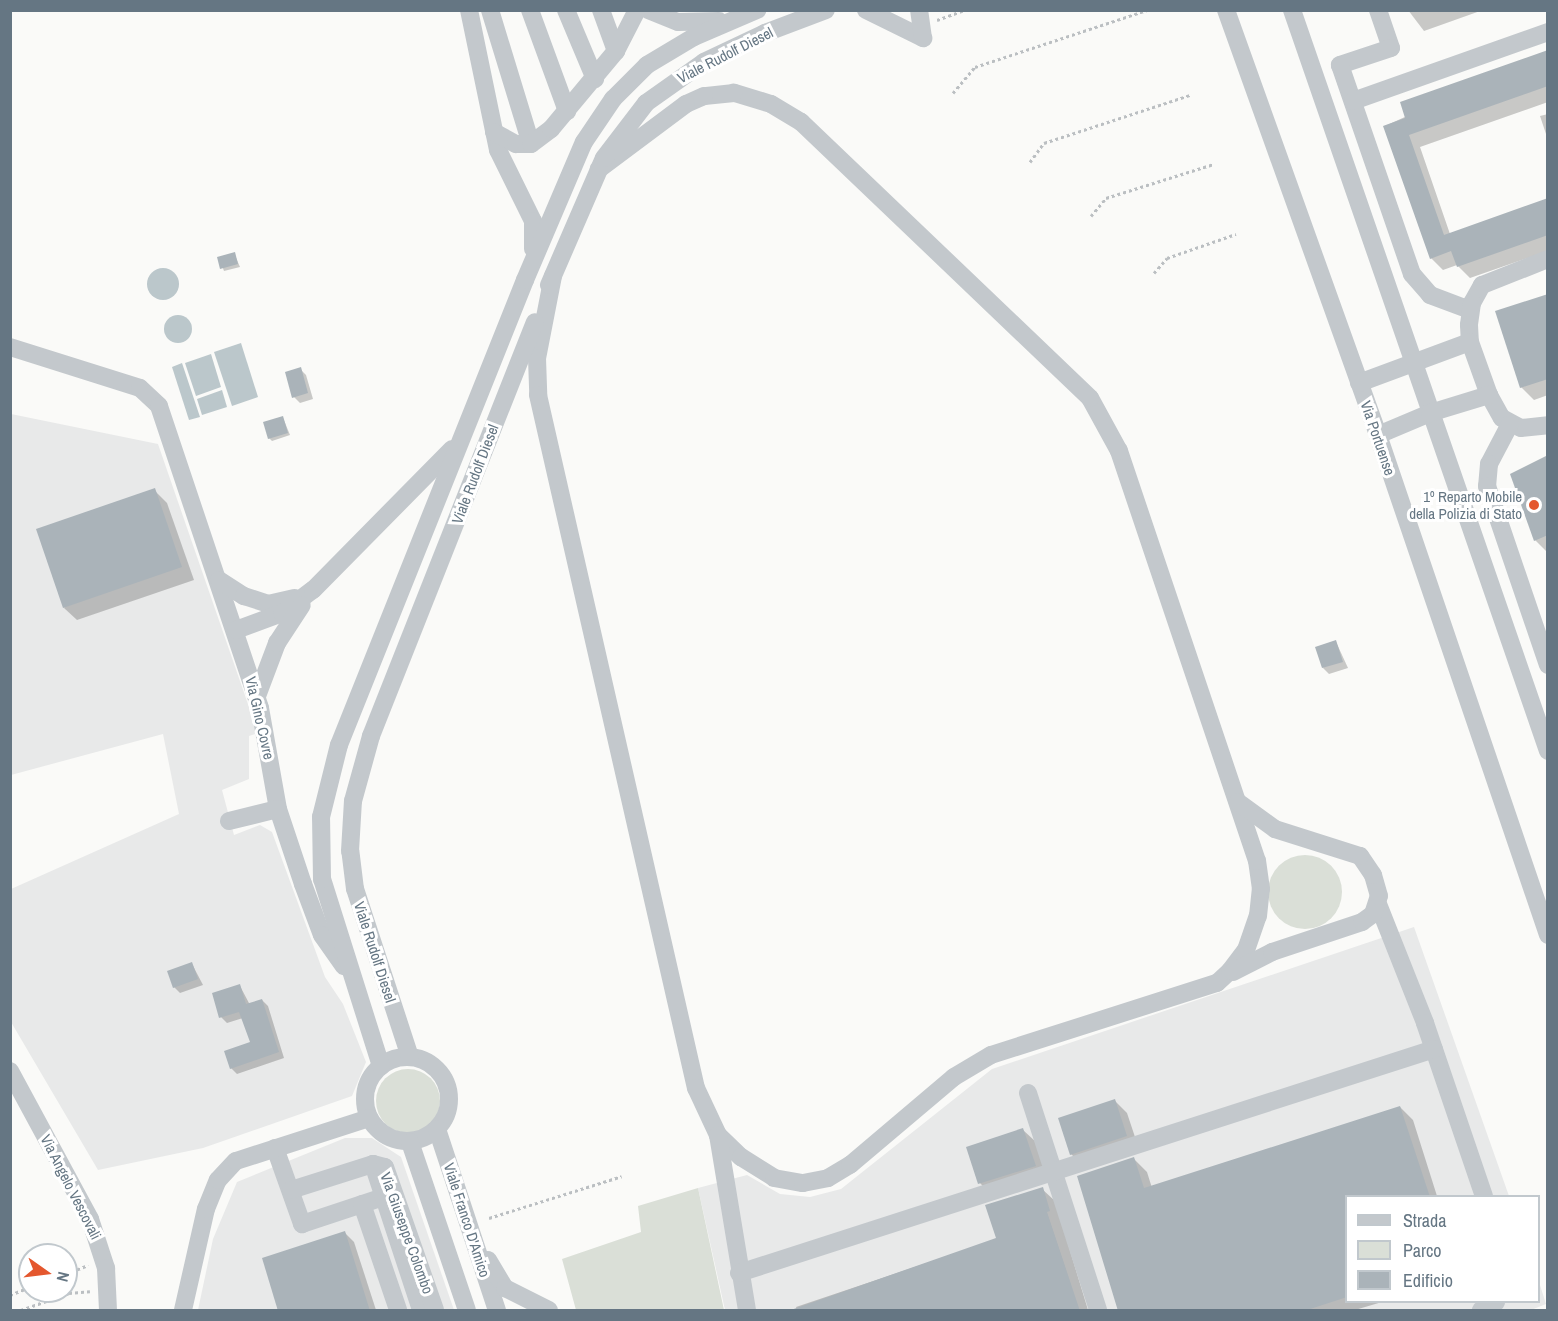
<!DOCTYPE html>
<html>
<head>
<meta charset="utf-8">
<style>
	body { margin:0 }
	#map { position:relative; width:1558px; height:1321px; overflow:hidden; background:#fafaf8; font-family:"Archivo Narrow",sans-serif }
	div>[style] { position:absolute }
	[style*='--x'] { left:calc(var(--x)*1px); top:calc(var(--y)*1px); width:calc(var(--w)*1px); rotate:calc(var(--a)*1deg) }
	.built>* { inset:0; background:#e8e9e9 }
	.green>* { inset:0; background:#dadfd7 }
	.round { border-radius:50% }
	.water>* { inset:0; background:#bbc7cb }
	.shadow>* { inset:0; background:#0003 }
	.building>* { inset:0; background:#aab3b9 }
	.path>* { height:3px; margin-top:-1.5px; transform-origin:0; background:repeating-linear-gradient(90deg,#bbbfc2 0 3px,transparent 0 6px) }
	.minor>* { height:18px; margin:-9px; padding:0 9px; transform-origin:9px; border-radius:9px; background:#c3c8cc }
	.minor>.ring { margin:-9px; padding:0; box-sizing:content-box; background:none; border:18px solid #c3c8cc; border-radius:50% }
	.dots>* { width:16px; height:16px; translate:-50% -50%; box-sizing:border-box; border:3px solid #fff; border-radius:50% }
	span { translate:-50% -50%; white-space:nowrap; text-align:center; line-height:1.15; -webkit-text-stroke:6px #fff; paint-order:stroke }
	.street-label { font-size:15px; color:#657683 }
	.poi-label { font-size:15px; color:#657683 }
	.right { translate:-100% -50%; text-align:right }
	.frame { position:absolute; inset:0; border:12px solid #657683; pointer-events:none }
	.legend { position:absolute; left:1345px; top:1195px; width:195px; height:108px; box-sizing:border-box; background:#fff; border:2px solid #c1c8cd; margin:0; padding:8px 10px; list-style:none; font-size:18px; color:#657683 }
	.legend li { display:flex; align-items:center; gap:12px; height:30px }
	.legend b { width:30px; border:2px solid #c1c8cd }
	.north { position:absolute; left:18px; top:1243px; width:60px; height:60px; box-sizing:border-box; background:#fff; border:2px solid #c1c8cd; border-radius:50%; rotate:104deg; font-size:16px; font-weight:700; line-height:24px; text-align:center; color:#657683 }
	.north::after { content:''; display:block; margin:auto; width:21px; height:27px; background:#e4572e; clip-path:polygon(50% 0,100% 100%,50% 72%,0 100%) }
</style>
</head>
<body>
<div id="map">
	<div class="built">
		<i style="clip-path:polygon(11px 414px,158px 444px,258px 733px,249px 736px,249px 779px,222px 790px,234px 835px,260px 825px,272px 832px,325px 977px,343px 1004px,366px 1062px,352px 1096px,203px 1148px,98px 1170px,11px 1022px,11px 889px,179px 814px,163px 734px,11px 775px)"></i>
		<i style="clip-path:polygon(1414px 927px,1509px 1196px,1346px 1196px,1346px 1302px,1538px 1302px,1539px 1282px,1546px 1304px,1531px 1310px,725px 1310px,698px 1188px,747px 1175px,780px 1194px,810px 1197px,841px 1189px,992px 1069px)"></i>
		<i style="clip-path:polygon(345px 1138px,372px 1138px,401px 1157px,454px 1310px,198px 1310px,213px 1239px,237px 1182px)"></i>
	</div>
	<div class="green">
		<i class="round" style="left:1268px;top:855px;width:74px;height:74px"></i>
		<i class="round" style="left:376px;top:1069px;width:64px;height:64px"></i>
		<i style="clip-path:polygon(698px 1188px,724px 1310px,576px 1310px,562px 1259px,641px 1232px,638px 1206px)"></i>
	</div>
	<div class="water">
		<i class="round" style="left:147px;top:268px;width:32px;height:32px"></i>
		<i class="round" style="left:164px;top:315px;width:28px;height:28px"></i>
		<i style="clip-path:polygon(241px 343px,258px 397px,232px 406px,214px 352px)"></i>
		<i style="clip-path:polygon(211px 354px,221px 387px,196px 396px,185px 363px)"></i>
		<i style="clip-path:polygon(182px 363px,200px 417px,189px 420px,172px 367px)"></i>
		<i style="clip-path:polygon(222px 390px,227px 407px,202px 415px,197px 399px)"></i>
	</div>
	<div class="shadow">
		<i style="clip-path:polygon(1408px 10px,1483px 10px,1424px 31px)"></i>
		<i style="clip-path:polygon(1548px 52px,1548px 102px,1420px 147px,1450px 234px,1548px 200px,1548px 251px,1470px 278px,1457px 265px,1443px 270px,1431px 258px,1385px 126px)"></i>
		<i style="clip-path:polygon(1548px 114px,1548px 140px,1540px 116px)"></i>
		<i style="clip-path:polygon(234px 253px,240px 267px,224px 271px,219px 258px)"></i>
		<i style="clip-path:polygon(1548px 296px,1548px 395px,1534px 400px,1521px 387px)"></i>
		<i style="clip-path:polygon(300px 369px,306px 375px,313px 399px,300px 403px,294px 397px)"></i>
		<i style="clip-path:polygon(283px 418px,290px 435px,272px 441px,269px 438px)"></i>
		<i style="clip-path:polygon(1548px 457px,1548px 553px,1535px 540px)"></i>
		<i style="clip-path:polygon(154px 490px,167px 503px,194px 580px,77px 620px,64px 608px)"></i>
		<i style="clip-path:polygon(1336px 642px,1348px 668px,1329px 674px,1323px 668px)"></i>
		<i style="clip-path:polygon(192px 964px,203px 985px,180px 993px,174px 987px)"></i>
		<i style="clip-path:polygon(240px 986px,250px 1005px,262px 1000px,268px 1006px,284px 1058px,237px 1074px,231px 1068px,252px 1043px,243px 1018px,227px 1023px,221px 1017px)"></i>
		<i style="clip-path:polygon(1115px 1101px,1127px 1113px,1139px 1149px,1084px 1166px,1071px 1154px)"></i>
		<i style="clip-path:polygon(1400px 1107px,1413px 1120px,1437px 1196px,1346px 1196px,1346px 1302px,1382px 1302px,1355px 1310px,1120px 1310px,1134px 1159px,1147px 1172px,1152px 1188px)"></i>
		<i style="clip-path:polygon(1023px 1130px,1036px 1142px,1047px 1178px,992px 1196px,980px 1183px)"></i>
		<i style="clip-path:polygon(1042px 1189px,1055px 1201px,1088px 1310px,797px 1310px,796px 1307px,998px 1239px)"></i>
		<i style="clip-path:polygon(345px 1233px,354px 1242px,376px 1310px,280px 1310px)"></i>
	</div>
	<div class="building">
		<i style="clip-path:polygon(1548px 50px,1548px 86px,1409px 135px,1444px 235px,1548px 198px,1548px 235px,1457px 267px,1451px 251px,1430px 259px,1383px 126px,1405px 118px,1400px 102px)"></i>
		<i style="clip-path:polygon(235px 252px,238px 264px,220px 269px,217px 257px)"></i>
		<i style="clip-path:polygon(1548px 294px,1548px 379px,1520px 388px,1495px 311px)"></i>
		<i style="clip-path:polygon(301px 367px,308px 393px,292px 398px,285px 372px)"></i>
		<i style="clip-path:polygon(283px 416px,288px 433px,268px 439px,263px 422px)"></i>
		<i style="clip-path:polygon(1548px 455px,1548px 535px,1534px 541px,1510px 474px)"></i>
		<i style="clip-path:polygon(155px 488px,182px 567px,63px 608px,36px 529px)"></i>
		<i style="clip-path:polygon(1336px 640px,1343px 662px,1322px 668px,1315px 647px)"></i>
		<i style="clip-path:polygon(192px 962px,198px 979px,173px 988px,167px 971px)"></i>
		<i style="clip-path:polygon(240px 984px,246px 1004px,262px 999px,279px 1052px,230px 1069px,224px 1051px,250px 1042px,239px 1012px,219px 1018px,212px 993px)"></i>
		<i style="clip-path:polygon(1115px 1099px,1127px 1136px,1070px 1155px,1058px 1118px)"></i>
		<i style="clip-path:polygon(1400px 1106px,1430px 1197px,1347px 1197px,1347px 1297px,1304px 1311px,1118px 1311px,1077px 1176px,1134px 1157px,1144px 1188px)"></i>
		<i style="clip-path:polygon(1023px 1128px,1036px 1166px,978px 1184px,966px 1147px)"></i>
		<i style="clip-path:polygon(1043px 1187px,1050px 1211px,1047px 1212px,1080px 1311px,788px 1311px,996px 1238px,985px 1205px)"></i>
		<i style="clip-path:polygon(345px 1231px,370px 1311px,278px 1311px,262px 1258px)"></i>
	</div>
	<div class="path">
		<i style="--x:937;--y:20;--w:29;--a:-20"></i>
		<i style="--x:953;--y:93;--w:34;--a:-50"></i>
		<i style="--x:975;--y:67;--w:181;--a:-18.3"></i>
		<i style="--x:1030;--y:162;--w:24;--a:-54"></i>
		<i style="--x:1044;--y:143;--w:154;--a:-18.2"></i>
		<i style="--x:1091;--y:216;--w:23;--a:-50"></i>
		<i style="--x:1106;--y:198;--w:113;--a:-17.5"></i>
		<i style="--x:1154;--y:273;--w:20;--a:-49"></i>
		<i style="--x:1167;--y:258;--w:73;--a:-19.2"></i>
		<i style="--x:489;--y:1218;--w:139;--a:-17.5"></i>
		<i style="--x:66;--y:1274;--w:24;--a:-22"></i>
		<i style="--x:10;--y:1295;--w:22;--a:-22"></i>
		<i style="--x:21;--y:1310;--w:51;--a:-19.5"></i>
		<i style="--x:69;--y:1293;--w:21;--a:-5"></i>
	</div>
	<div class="minor">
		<i style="--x:469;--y:10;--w:143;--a:78.3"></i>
		<i style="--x:498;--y:150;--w:79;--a:63.8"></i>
		<i style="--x:533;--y:221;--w:28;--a:90"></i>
		<i style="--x:490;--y:10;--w:140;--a:73"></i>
		<i style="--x:530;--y:10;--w:108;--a:69.9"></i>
		<i style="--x:566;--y:10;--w:75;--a:67.2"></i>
		<i style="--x:601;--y:10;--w:44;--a:69.9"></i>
		<i style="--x:648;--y:10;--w:32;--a:22"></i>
		<i style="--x:678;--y:22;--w:41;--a:-1.4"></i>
		<i style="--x:866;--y:10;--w:64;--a:26.2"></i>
		<i style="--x:923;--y:38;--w:28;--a:-98"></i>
		<i style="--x:1226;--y:10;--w:451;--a:70.3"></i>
		<i style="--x:1378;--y:435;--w:528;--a:71.22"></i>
		<i style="--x:1292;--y:10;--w:784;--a:70.94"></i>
		<i style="--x:1378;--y:10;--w:40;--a:71.1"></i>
		<i style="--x:1391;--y:48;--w:54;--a:161.6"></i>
		<i style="--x:1340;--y:65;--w:221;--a:71"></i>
		<i style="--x:1412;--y:274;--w:28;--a:49"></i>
		<i style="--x:1430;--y:295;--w:43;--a:20.6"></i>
		<i style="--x:1353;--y:101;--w:207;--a:-19.5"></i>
		<i style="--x:494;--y:132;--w:25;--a:29"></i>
		<i style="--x:516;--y:144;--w:15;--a:0"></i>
		<i style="--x:531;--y:144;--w:25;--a:-37"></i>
		<i style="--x:551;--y:129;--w:102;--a:-50.2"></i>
		<i style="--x:616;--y:51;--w:46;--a:-62.9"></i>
		<i style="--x:1548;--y:259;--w:71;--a:158.5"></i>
		<i style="--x:1482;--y:285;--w:21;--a:119"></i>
		<i style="--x:1472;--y:303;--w:22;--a:98"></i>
		<i style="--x:1469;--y:325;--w:17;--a:87"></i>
		<i style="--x:1470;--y:342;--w:56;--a:70.3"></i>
		<i style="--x:1489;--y:395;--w:26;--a:61"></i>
		<i style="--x:1502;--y:418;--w:21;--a:28"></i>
		<i style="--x:1521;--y:428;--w:27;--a:-6"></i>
		<i style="--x:553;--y:276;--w:84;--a:101"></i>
		<i style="--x:537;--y:358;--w:37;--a:88"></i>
		<i style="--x:538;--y:395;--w:711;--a:77.16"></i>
		<i style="--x:696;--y:1088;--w:52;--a:64.9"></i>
		<i style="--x:718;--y:1135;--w:32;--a:44"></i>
		<i style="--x:741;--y:1157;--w:39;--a:32"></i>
		<i style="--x:774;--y:1178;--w:29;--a:10"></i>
		<i style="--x:803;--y:1183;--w:25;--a:-11"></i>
		<i style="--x:828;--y:1178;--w:26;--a:-31"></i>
		<i style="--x:850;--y:1165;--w:136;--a:-40.2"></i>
		<i style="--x:954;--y:1077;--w:43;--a:-30.7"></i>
		<i style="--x:991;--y:1055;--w:237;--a:-17.7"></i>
		<i style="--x:1217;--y:983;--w:18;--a:-43"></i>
		<i style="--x:1230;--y:971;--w:26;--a:-53"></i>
		<i style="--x:1246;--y:950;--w:36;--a:-71"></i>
		<i style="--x:1258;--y:916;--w:27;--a:-84"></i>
		<i style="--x:1261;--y:889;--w:28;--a:-98"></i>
		<i style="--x:1257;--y:861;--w:433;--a:-108.6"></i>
		<i style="--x:1119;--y:451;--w:60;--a:-118.7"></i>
		<i style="--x:1090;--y:398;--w:400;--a:-136.3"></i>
		<i style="--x:801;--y:122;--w:35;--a:-149"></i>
		<i style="--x:771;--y:104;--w:39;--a:-163"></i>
		<i style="--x:734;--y:93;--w:30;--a:174"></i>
		<i style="--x:704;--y:96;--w:20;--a:156"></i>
		<i style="--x:686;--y:104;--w:109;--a:143.2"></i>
		<i style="--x:549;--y:285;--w:138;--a:-66.6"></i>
		<i style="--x:604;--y:158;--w:69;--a:-52.6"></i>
		<i style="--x:646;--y:103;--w:71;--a:-35.3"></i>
		<i style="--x:704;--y:62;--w:68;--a:-25.4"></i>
		<i style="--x:765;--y:33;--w:65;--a:-20.7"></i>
		<i style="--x:10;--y:347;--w:136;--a:17.5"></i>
		<i style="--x:140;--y:388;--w:26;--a:43"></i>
		<i style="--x:159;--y:406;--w:318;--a:71.5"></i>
		<i style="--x:260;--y:708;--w:103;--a:79.9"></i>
		<i style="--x:278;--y:809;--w:79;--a:71.6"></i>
		<i style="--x:303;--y:884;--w:54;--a:69.6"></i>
		<i style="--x:322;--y:935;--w:38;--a:55"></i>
		<i style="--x:1359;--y:383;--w:118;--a:-20.3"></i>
		<i style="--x:1510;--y:424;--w:45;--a:117.7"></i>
		<i style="--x:1489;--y:464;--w:22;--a:95"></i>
		<i style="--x:1487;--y:486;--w:189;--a:71.2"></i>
		<i style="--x:1378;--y:435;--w:56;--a:-22.9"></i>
		<i style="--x:1430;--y:413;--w:62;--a:-17"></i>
		<i style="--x:219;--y:580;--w:30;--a:33"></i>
		<i style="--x:244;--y:596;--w:25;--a:18"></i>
		<i style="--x:268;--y:604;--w:27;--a:-13"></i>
		<i style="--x:236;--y:630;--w:49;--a:-20.3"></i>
		<i style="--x:282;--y:613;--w:39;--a:-37"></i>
		<i style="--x:313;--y:590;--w:198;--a:-45.4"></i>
		<i style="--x:257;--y:696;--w:57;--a:-69.3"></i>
		<i style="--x:277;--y:643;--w:45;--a:-56.7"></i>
		<i style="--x:229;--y:821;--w:50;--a:-13.8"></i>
		<i style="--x:1378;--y:904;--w:128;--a:68.4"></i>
		<i style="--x:1425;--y:1023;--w:183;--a:71.2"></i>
		<i style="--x:1233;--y:972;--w:44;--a:-27.1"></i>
		<i style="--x:1272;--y:952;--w:95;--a:-18.4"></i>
		<i style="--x:1362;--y:922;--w:14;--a:-36"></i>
		<i style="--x:1373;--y:914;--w:19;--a:-72"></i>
		<i style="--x:1379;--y:896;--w:22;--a:-106"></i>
		<i style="--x:1373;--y:875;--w:23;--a:-124"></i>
		<i style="--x:1360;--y:856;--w:89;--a:-162.4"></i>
		<i style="--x:1275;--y:829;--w:46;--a:-143.9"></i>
		<i class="ring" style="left:365px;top:1057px;width:66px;height:66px"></i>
		<i style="--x:410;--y:1057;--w:177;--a:-108.1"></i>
		<i style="--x:355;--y:889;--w:38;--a:-97"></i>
		<i style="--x:350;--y:851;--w:50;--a:-86.6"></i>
		<i style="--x:353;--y:801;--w:67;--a:-74.5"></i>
		<i style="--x:371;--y:736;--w:445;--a:-68.4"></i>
		<i style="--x:381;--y:1066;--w:196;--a:-107.5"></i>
		<i style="--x:322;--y:879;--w:62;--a:-90.9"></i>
		<i style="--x:321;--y:817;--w:74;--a:-76"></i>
		<i style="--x:339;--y:745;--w:501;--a:-68.2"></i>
		<i style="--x:525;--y:280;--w:150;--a:-66.9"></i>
		<i style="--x:584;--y:142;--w:52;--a:-56"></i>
		<i style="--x:613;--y:99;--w:48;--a:-45"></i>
		<i style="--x:647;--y:65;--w:55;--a:-30.8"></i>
		<i style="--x:694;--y:37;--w:69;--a:-23.2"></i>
		<i style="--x:10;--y:1071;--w:168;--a:61.6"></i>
		<i style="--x:90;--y:1219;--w:52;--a:71.9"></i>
		<i style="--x:106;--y:1268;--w:42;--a:87.3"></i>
		<i style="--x:1028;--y:1093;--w:228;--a:72.1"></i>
		<i style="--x:437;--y:1129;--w:191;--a:71.7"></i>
		<i style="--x:718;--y:1135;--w:177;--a:80.6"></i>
		<i style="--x:410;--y:1142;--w:177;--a:71.3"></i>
		<i style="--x:275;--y:1148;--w:81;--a:70.4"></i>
		<i style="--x:302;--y:1224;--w:85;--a:-18.4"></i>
		<i style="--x:373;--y:1164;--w:154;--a:71.8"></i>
		<i style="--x:291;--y:1190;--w:86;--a:-17.6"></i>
		<i style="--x:373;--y:1164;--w:12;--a:14"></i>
		<i style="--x:385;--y:1167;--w:151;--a:70.7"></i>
		<i style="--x:362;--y:1204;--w:112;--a:71.2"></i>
		<i style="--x:488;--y:1260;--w:33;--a:59"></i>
		<i style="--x:505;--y:1288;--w:49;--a:26.6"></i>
		<i style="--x:739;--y:1273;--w:730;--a:-17.86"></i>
		<i style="--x:183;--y:1310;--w:104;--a:-77.2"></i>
		<i style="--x:206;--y:1209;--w:31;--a:-68"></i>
		<i style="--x:218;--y:1180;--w:26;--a:-47"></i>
		<i style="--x:236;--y:1161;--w:140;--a:-17.9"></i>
		<i style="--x:1481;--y:1310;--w:17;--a:-28"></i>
	</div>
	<div class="dots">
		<i style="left:1534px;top:505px;background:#e4572e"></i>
	</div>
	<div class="street-label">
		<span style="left:725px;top:55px;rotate:-27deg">Viale Rudolf Diesel</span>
		<span style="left:1378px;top:438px;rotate:71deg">Via Portuense</span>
		<span style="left:475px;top:474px;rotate:-69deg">Viale Rudolf Diesel</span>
		<span style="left:260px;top:718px;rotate:77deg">Via Gino Covre</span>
		<span style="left:375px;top:952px;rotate:72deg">Viale Rudolf Diesel</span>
		<span style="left:71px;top:1187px;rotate:63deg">Via Angelo Vescovali</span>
		<span style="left:467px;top:1220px;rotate:72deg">Viale Franco D'Amico</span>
		<span style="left:407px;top:1233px;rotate:70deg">Via Giuseppe Colombo</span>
	</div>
	<div class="poi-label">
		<span class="right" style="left:1522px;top:505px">1º Reparto Mobile<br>della Polizia di Stato</span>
	</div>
	<div class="frame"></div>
	<ul class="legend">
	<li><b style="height:8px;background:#c3c8cc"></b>Strada</li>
	<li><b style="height:16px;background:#dadfd7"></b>Parco</li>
	<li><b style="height:16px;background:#aab3b9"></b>Edificio</li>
	</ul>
	<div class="north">N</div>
</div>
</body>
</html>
